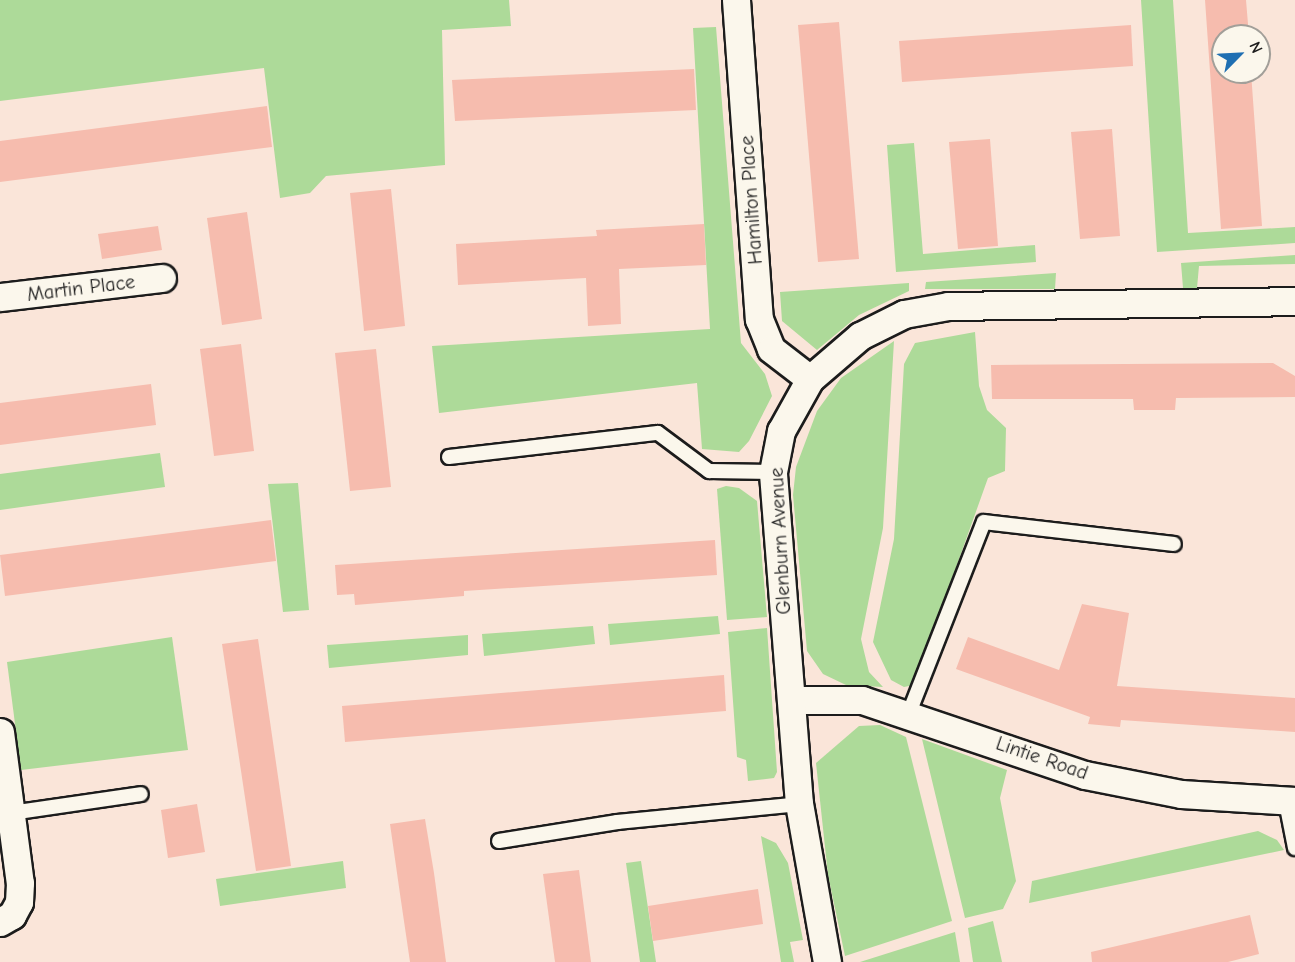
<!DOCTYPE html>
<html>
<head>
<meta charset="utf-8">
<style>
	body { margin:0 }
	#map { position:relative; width:1295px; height:962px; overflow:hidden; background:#fae5d9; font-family:"Comic Neue",sans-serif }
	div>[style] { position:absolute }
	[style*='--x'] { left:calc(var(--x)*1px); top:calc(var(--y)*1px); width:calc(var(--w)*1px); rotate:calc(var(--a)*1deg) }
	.green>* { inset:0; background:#adda99 }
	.building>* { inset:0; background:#f6bcae }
	.roads { filter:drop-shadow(2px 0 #1c1c1c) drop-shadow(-2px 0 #1c1c1c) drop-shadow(0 2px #1c1c1c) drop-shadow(0 -2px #1c1c1c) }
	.service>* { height:14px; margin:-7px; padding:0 7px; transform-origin:7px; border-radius:7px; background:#fbf7ec }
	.minor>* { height:27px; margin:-13.5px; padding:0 13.5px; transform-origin:13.5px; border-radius:13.5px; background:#fbf7ec }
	span { translate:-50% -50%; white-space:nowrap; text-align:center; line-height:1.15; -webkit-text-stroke:5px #fbf7ec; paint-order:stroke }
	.street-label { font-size:20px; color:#1c1c1c }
	.north { position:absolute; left:1211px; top:24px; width:60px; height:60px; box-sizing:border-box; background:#fbf7ec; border:2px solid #a29f99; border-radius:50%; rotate:66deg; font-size:16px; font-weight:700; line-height:24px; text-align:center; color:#1c1c1c }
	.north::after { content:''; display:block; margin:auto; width:21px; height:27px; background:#1f6fb2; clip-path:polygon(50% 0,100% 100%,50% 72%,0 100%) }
</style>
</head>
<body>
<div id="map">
	<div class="green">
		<i style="clip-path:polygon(0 0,509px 0,511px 26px,442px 30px,445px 165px,326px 176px,310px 193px,280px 198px,264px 68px,0 101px)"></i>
		<i style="clip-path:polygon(1141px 0,1173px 0,1188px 233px,1295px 227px,1295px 243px,1157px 252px)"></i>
		<i style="clip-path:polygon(716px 27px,741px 343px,765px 374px,772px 396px,749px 441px,739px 452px,702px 449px,697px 383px,439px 413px,432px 346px,710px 329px,693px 28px)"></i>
		<i style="clip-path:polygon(914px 143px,923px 254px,1035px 245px,1036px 262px,896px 272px,887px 145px)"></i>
		<i style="clip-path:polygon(1295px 255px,1295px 264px,1199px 266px,1197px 288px,1183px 288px,1181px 263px)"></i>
		<i style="clip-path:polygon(1056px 273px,1055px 289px,925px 289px,926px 282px)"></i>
		<i style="clip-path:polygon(909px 283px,909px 291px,859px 315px,817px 350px,782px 321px,780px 292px)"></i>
		<i style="clip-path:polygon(975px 332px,979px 386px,987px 410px,1006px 428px,1005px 471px,988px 478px,914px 685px,904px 687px,891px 680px,873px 642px,894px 539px,904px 364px,915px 343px)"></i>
		<i style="clip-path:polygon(894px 341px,883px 528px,861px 639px,869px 672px,883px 687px,846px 685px,823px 674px,807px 651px,793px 495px,796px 467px,817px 411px,841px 378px)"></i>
		<i style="clip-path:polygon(160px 453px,165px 487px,0 510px,0 474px)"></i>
		<i style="clip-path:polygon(298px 483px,309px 610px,283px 612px,268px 484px)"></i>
		<i style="clip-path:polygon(726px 486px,739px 488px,757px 501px,767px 617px,727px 620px,717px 489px)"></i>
		<i style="clip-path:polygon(718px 616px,720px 634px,610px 645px,608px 624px)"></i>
		<i style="clip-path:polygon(593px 626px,595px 644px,484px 656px,482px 634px)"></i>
		<i style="clip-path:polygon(767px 628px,777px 772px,774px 778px,748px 781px,746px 760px,737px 757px,728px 632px)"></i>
		<i style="clip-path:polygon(468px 635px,468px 655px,329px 668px,327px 645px)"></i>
		<i style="clip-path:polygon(172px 637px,188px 750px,21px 770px,7px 662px)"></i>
		<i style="clip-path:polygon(880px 725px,906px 737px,952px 921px,845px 956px,828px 875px,816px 763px,859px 726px)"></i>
		<i style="clip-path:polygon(922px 739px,1007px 770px,1000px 798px,1016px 881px,1003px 909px,965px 918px)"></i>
		<i style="clip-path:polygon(1258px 831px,1277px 840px,1284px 850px,1029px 903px,1032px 881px)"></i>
		<i style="clip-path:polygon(761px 836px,776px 843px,788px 863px,803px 940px,790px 942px,794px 962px,781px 962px)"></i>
		<i style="clip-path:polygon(343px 861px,346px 888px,220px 906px,216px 879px)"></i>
		<i style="clip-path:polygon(641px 861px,656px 962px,640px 962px,626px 863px)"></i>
		<i style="clip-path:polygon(993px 921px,1002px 962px,973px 962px,968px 928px)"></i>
		<i style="clip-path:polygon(955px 932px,960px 962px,860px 962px)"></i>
	</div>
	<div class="building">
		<i style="clip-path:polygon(1205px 0,1246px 0,1249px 36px,1223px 36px,1223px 72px,1251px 72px,1262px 226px,1221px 229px)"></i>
		<i style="clip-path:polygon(839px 22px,859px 259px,818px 262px,798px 25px)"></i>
		<i style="clip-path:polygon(1131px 25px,1133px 66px,902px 82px,899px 41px)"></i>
		<i style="clip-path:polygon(694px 69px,696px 110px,455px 121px,452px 80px)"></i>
		<i style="clip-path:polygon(267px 106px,272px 147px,0 182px,0 141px)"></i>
		<i style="clip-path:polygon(1112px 129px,1120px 236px,1080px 239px,1071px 132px)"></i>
		<i style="clip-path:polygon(990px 139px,998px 246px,958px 249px,949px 142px)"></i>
		<i style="clip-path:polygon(391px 189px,405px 326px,364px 331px,350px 193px)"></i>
		<i style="clip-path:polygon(247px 212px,262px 319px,222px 325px,207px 218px)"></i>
		<i style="clip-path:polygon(704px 224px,706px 265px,619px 269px,621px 324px,588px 326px,586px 278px,458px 285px,456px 244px,597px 236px,596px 230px)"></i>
		<i style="clip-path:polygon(158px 226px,162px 250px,102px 259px,98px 234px)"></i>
		<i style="clip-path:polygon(241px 344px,254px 451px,214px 456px,200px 349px)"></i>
		<i style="clip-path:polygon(376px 349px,391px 487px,350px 491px,335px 353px)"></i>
		<i style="clip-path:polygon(1273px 363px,1295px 376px,1295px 397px,1176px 398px,1175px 410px,1134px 410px,1133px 399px,992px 399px,991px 365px)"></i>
		<i style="clip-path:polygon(151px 384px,156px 425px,0 445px,0 403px)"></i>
		<i style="clip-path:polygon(271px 520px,276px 561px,5px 596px,0 555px)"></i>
		<i style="clip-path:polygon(715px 540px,717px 575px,464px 591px,464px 596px,355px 605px,354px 594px,337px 595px,335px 565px)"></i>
		<i style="clip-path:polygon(1082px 604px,1129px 613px,1117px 686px,1295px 698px,1295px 732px,1121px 720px,1120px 727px,1088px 724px,1090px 717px,956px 669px,968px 637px,1059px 670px)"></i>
		<i style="clip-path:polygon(258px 639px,291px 866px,256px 871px,222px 644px)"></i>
		<i style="clip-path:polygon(724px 675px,726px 711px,345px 742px,342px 706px)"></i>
		<i style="clip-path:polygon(197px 804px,205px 852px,168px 858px,161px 810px)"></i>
		<i style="clip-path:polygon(425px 819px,434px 873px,446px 962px,410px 962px,400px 894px,390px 824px)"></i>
		<i style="clip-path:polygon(579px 870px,591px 962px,555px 962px,543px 874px)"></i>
		<i style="clip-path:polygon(758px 889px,763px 924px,653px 941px,648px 906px)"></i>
		<i style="clip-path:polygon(1250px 915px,1259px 954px,1228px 962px,1092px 962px,1091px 952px)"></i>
	</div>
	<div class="roads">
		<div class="service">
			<i style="--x:449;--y:457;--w:210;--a:-6.6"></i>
			<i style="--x:658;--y:433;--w:64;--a:36.7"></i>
			<i style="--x:709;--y:471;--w:64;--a:0.9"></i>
			<i style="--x:909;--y:713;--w:205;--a:-68.6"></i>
			<i style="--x:984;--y:522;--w:191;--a:6.6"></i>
			<i style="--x:1286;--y:802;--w:47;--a:78.9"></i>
			<i style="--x:11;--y:813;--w:131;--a:-8.3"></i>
			<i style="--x:499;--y:841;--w:120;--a:-9.1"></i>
			<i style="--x:617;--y:822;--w:183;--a:-5.6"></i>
		</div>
		<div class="minor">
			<i style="--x:736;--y:0;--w:320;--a:85.9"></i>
			<i style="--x:759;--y:319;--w:32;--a:68"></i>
			<i style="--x:771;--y:349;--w:49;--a:37.6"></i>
			<i style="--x:0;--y:297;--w:163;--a:-6.7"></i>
			<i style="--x:793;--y:700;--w:69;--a:0"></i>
			<i style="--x:862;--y:700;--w:235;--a:18.6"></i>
			<i style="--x:1085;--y:775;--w:98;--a:11.2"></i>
			<i style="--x:1181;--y:794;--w:114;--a:3.5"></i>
			<i style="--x:0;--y:732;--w:152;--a:82.5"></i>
			<i style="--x:20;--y:883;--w:19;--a:93"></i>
			<i style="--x:19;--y:902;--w:15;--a:118"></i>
			<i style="--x:12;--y:915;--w:14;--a:150"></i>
			<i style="--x:827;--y:962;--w:160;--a:-100"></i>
			<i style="--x:799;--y:804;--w:333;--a:-94.5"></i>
			<i style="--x:773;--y:472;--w:42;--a:-79"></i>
			<i style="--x:781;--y:431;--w:60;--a:-60.9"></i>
			<i style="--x:810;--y:379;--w:66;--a:-40.7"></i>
			<i style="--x:860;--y:336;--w:49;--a:-26.6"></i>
			<i style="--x:904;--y:314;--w:45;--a:-10.3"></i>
			<i style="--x:948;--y:306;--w:347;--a:-0.8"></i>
		</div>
	</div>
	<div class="street-label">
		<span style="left:751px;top:200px;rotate:-94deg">Hamilton Place</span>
		<span style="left:81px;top:288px;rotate:-7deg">Martin Place</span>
		<span style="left:780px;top:541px;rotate:-93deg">Glenburn Avenue</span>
		<span style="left:1042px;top:758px;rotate:19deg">Lintie Road</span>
	</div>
	<div class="north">N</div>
</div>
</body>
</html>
